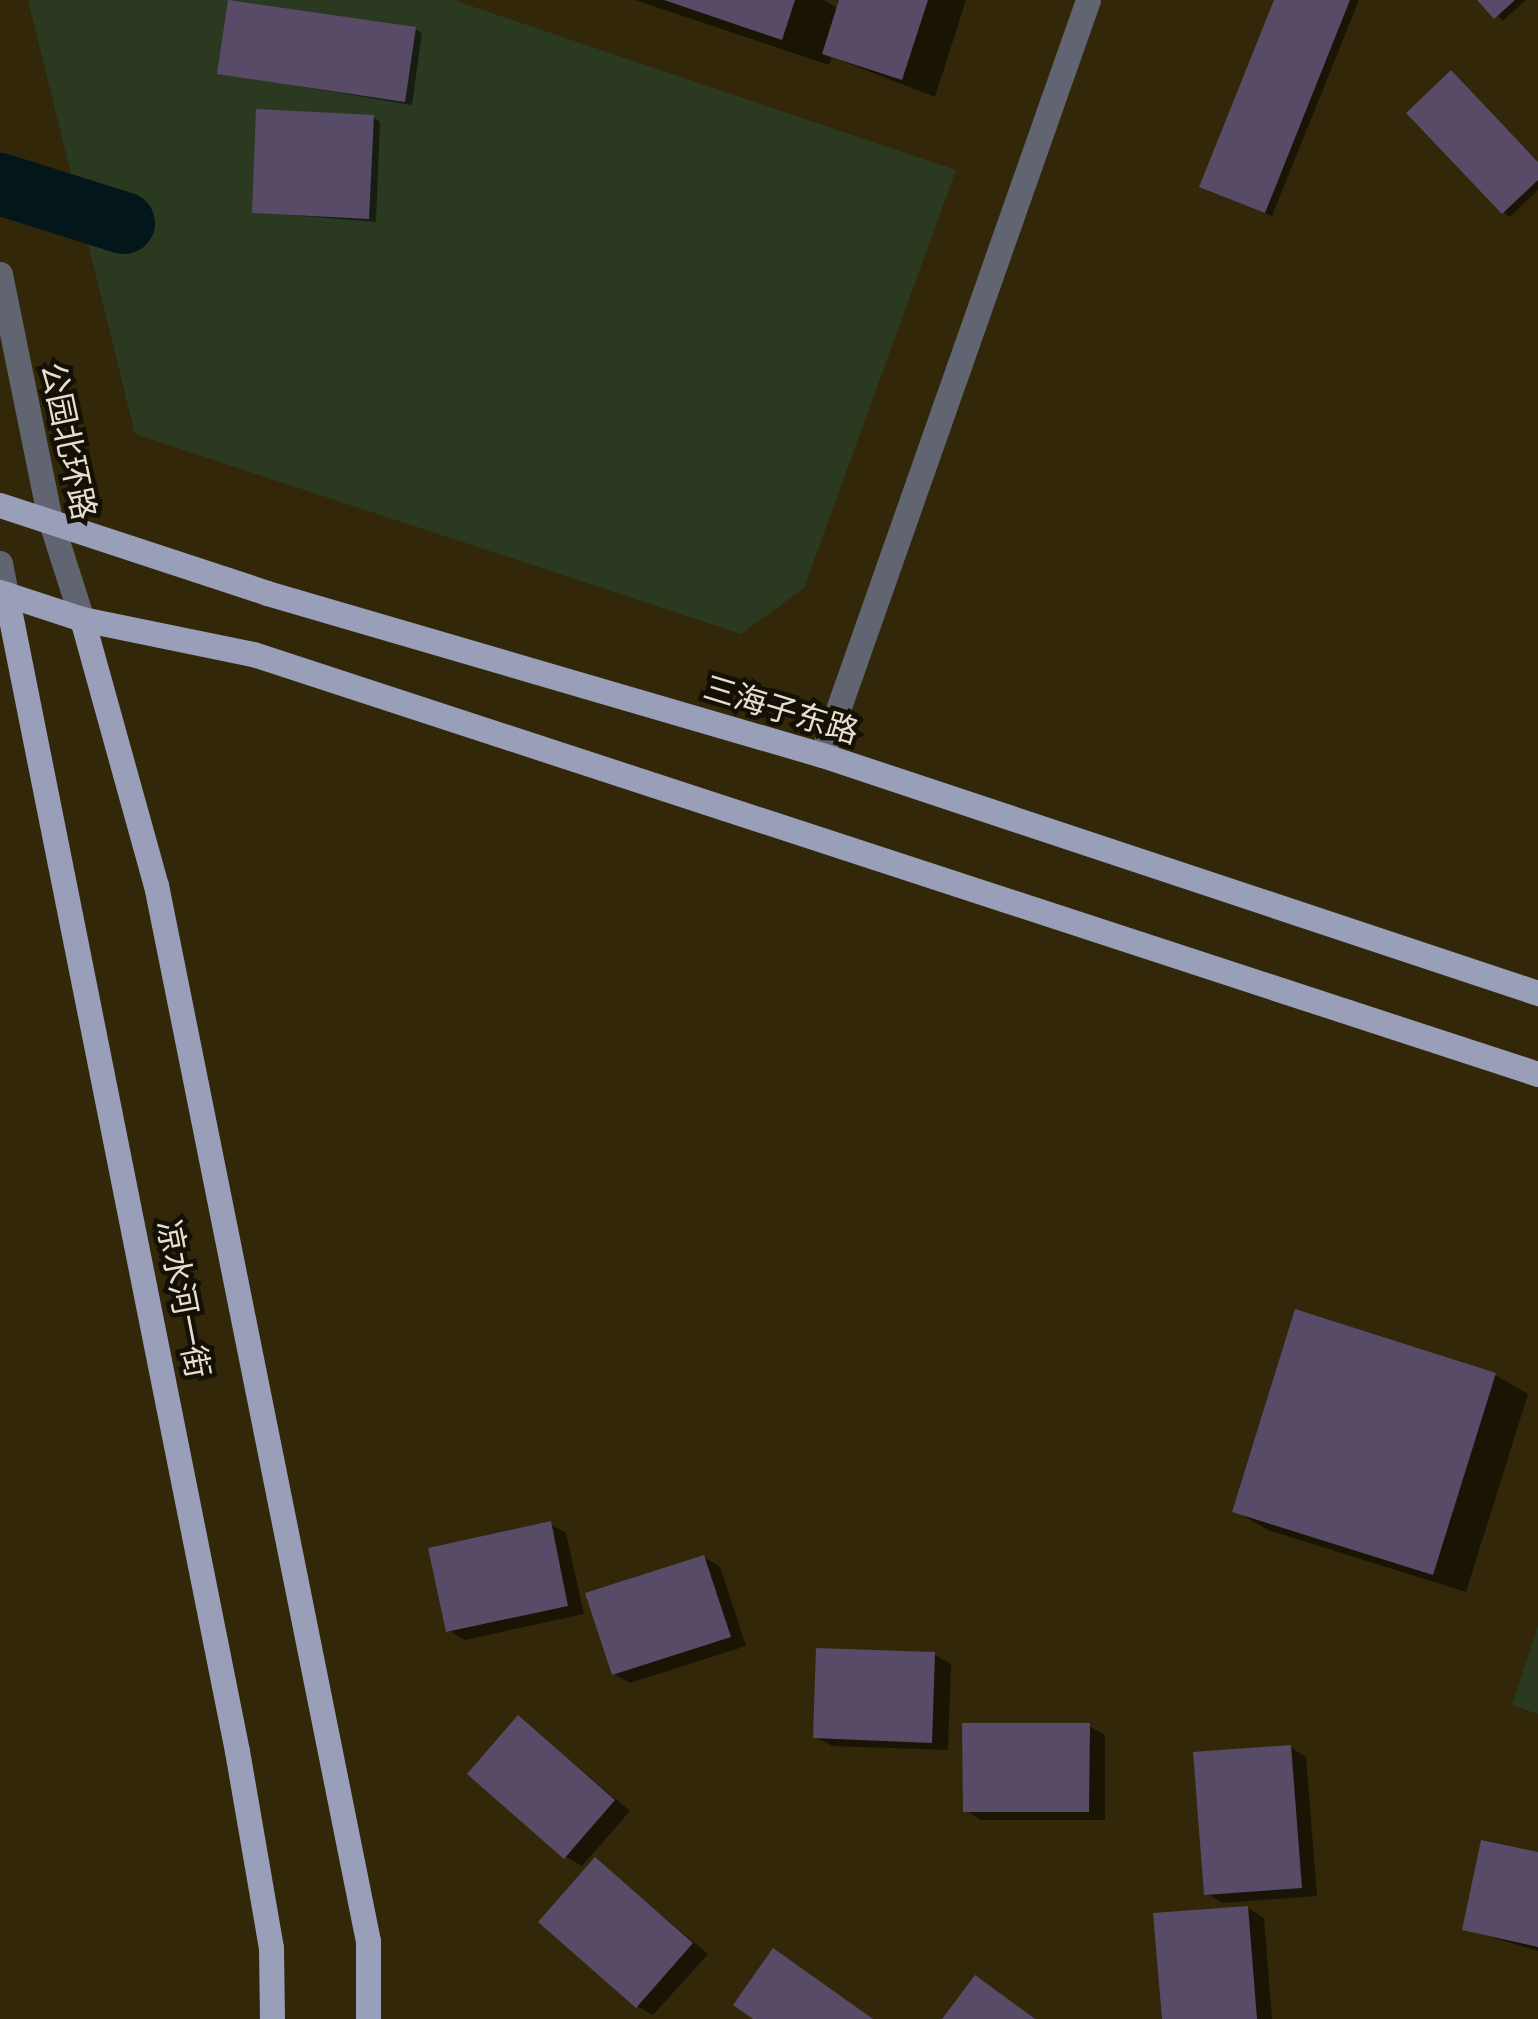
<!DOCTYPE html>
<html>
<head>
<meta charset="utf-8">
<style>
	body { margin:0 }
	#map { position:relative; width:1538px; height:2019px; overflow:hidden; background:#322709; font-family:Poppins,"Noto Sans SC",sans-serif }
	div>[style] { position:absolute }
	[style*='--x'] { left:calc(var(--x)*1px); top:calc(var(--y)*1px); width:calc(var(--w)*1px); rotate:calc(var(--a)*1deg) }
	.green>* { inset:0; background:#2a3920 }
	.shadow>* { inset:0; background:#0007 }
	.river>* { height:62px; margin:-31px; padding:0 31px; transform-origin:31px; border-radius:31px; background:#03171a }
	.building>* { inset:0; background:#584b67 }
	.minor>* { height:25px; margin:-12.5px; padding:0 12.5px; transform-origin:12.5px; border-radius:12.5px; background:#616471 }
	.major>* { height:25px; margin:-12.5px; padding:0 12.5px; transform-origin:12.5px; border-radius:12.5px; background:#999fb9 }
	span { translate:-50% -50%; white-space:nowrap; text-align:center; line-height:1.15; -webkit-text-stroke:9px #151005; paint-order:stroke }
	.street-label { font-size:32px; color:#e6dece }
</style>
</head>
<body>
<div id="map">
	<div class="green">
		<i style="clip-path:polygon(28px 0,453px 0,956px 170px,804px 588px,741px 634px,135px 434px)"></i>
		<i style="clip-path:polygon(1538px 1626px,1538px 1714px,1512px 1705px)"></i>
	</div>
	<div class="shadow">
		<i style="clip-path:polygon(635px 0,824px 0,839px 9px,842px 0,966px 0,935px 97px,832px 57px,829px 65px)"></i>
		<i style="clip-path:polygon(1277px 0,1359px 0,1272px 216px,1210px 190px)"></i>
		<i style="clip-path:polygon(1480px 0,1526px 0,1503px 21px)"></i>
		<i style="clip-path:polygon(415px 29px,422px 33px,412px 105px,220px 73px)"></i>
		<i style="clip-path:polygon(1451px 73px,1538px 161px,1538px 190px,1510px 217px,1503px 212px)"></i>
		<i style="clip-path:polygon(373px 117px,380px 122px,376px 222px,254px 212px)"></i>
		<i style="clip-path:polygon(1495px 1375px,1528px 1394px,1466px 1592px,1268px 1530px,1235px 1511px)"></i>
		<i style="clip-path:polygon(550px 1524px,566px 1533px,584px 1614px,465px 1640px,448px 1630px)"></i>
		<i style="clip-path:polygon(704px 1557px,720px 1567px,746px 1646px,630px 1683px,614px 1674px)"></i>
		<i style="clip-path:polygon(935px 1655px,951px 1664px,948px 1750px,832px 1746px,815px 1737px)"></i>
		<i style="clip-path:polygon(519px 1718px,630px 1811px,582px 1866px,566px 1857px)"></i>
		<i style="clip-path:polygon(1089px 1726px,1105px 1735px,1105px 1820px,981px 1820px,965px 1810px)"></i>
		<i style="clip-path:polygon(1290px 1747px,1306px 1757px,1317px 1896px,1223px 1903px,1206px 1893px)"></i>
		<i style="clip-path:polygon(1538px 1855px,1538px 1951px,1464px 1929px)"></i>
		<i style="clip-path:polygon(596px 1860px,708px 1954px,653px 2015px,637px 2006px)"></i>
		<i style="clip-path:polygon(1248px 1908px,1264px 1918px,1272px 2019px,1165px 2019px)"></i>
	</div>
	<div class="river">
		<i style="--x:0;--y:184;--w:130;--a:17.5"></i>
	</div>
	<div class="building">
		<i style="clip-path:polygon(228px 0,416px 27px,405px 102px,217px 74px)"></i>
		<i style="clip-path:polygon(664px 0,795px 0,782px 40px)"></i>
		<i style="clip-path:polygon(839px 0,928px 0,902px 80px,822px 54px)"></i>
		<i style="clip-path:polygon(1274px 0,1350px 0,1265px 213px,1199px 187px)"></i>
		<i style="clip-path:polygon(1477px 0,1515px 0,1494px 19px)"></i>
		<i style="clip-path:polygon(1451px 70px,1538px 162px,1538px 180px,1502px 214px,1406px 113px)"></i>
		<i style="clip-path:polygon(256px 109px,374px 115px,369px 219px,252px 213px)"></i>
		<i style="clip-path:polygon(1295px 1309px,1496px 1373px,1433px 1575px,1232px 1512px)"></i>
		<i style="clip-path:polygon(551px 1521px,568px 1606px,446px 1632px,428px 1548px)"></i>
		<i style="clip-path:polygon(704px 1555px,731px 1637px,612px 1675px,585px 1593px)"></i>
		<i style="clip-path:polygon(816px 1648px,935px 1652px,932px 1743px,813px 1738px)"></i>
		<i style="clip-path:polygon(518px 1715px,615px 1800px,564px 1859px,467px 1774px)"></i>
		<i style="clip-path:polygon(962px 1723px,1090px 1723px,1089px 1812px,963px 1812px)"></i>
		<i style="clip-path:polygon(1291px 1745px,1302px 1888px,1204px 1895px,1193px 1752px)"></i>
		<i style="clip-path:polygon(1481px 1840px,1538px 1852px,1538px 1947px,1462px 1930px)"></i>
		<i style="clip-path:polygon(595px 1857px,693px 1943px,636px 2008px,538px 1922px)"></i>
		<i style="clip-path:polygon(1248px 1906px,1257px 2019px,1162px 2019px,1153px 1913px)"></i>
		<i style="clip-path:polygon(773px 1948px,873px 2019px,753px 2019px,733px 2005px)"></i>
		<i style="clip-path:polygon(975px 1975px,1035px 2019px,942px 2019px)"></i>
	</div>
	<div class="minor">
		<i style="--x:0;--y:274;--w:250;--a:78.5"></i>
		<i style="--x:50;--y:519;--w:105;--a:72.3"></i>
		<i style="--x:0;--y:563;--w:32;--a:79"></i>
		<i style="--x:822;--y:755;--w:800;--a:-70.59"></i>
	</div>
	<div class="major">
		<i style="--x:0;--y:505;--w:281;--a:18.2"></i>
		<i style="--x:267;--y:593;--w:578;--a:16.27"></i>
		<i style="--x:822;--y:755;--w:755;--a:18.39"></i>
		<i style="--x:0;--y:592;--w:86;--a:18.2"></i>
		<i style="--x:82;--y:619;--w:175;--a:11.6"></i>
		<i style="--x:253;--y:654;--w:1352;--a:18.1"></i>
		<i style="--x:6;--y:594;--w:1180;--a:78.71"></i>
		<i style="--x:237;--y:1751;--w:200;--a:80.2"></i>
		<i style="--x:271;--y:1948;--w:71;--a:89.2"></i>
		<i style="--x:82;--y:619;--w:276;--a:74.5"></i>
		<i style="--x:156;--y:885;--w:1077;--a:78.65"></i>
		<i style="--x:368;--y:1941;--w:78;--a:90"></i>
	</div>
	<div class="street-label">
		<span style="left:68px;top:441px;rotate:78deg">公园北环路</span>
		<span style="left:781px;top:710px;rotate:17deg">三海子东路</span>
		<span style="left:183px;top:1299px;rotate:79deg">凉水河一街</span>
	</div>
</div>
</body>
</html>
